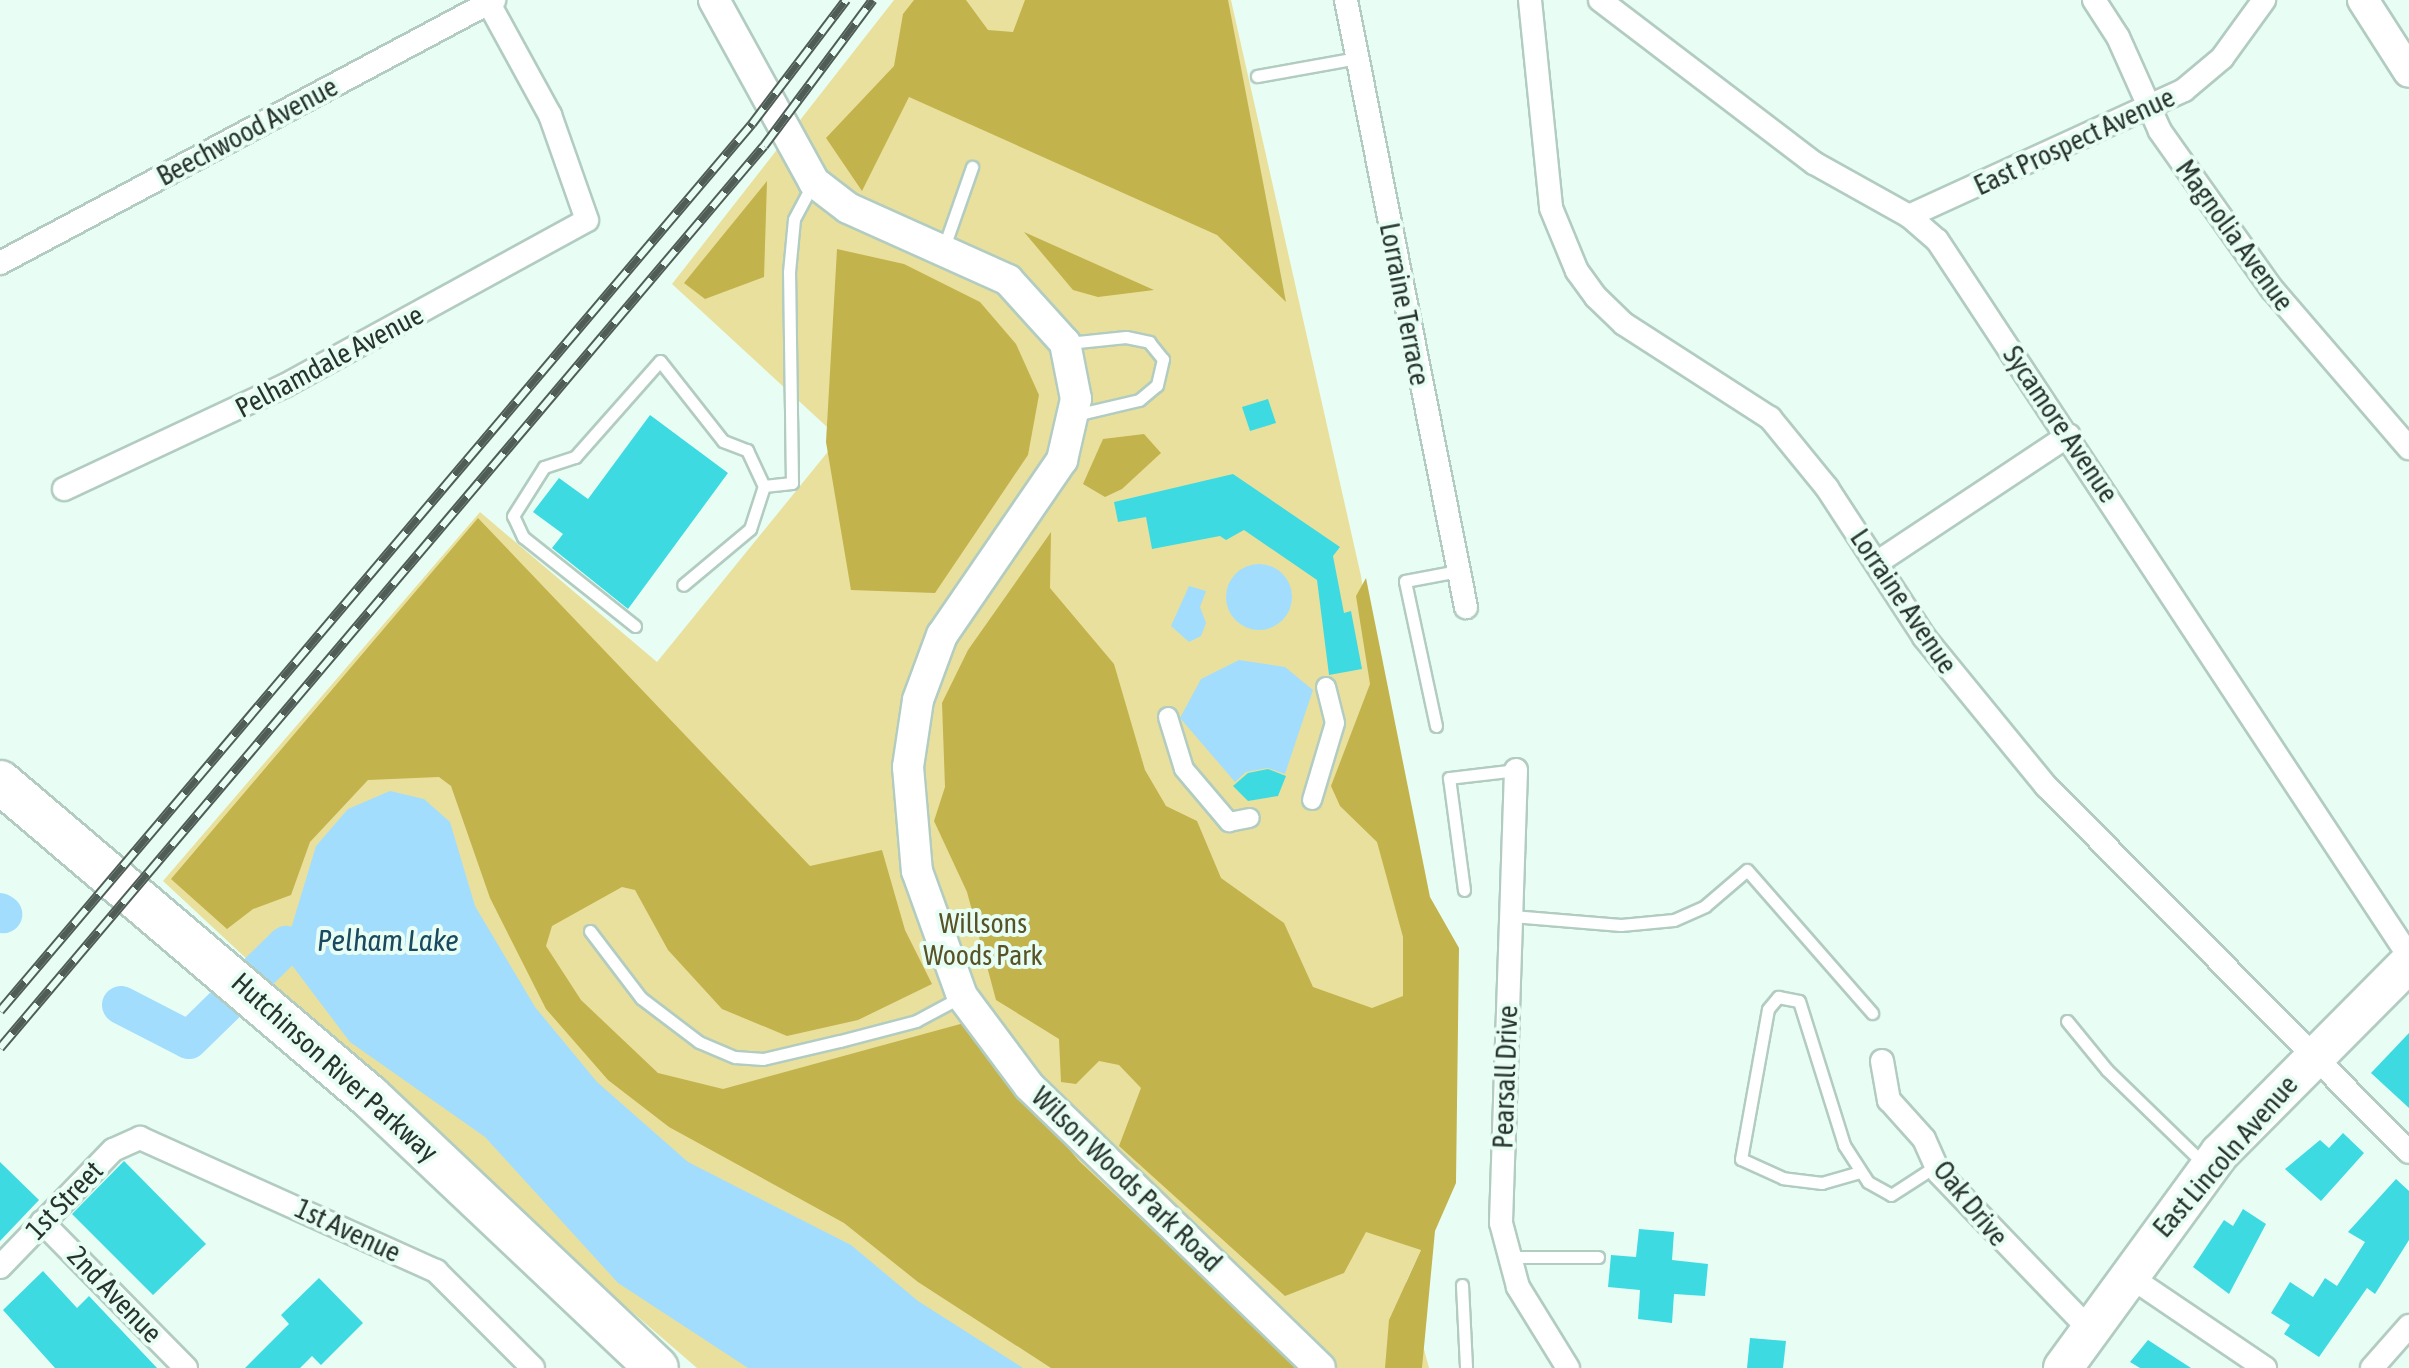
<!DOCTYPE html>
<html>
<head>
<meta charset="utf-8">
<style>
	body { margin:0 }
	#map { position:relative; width:2409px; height:1368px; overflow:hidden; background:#e8fef4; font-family:"Asap Condensed",sans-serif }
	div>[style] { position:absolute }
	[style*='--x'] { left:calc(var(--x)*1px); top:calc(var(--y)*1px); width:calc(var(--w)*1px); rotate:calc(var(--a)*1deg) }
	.green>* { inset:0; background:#e9e09e }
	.forest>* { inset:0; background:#c2b34c }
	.water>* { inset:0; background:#a2ddfd }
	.round { border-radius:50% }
	.river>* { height:38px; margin:-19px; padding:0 19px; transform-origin:19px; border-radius:19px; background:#a2ddfd }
	.building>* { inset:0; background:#3edae1 }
	.roads { filter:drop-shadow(2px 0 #b2ccc1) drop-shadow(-2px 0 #b2ccc1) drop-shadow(0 2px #b2ccc1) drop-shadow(0 -2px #b2ccc1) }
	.service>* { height:11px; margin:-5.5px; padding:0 5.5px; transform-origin:5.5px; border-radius:5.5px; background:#fff }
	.pedestrian>* { height:18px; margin:-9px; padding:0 9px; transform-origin:9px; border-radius:9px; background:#fff }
	.minor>* { height:22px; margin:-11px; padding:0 11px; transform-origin:11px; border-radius:11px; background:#fff }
	.tertiary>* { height:30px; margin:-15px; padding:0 15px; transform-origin:15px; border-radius:15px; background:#fff }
	.primary>* { height:38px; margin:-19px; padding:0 19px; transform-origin:19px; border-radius:19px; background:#fff }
	.motorway>* { height:42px; margin:-21px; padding:0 21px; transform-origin:21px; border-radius:21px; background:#fff }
	.rail>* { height:10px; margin-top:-5px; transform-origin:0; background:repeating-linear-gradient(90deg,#e8fef4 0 19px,#505d57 0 38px); box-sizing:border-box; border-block:2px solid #505d57 }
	span { translate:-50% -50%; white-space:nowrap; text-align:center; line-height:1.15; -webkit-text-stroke:8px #e8fef4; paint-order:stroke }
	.street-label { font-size:28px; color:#28332e }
	.park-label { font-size:28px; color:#585227 }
	.water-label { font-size:30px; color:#1b495f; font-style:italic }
</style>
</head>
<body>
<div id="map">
	<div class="green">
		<i style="clip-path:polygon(894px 0,1231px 0,1361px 576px,1409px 880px,1421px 1250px,1406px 1282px,1429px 1368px,697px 1368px,551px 1242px,163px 881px,480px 512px,657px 662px,839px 438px,672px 284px)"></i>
	</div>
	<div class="forest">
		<i style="clip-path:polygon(914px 0,966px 0,988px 30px,1013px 32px,1025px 0,1228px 0,1286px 302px,1217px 235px,909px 97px,862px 191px,826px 138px,894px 66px,903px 14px)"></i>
		<i style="clip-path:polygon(767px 181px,764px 277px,705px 299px,684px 283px)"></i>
		<i style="clip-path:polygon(1024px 232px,1154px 290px,1098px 297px,1073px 290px)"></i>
		<i style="clip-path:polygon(837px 249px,904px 264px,980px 302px,1016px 344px,1039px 395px,1028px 455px,935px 593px,851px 590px,826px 442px)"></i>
		<i style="clip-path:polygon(1144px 434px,1161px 453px,1122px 489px,1105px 497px,1083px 484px,1103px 439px)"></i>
		<i style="clip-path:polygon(478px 518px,810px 866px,882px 850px,905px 930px,932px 984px,858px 1020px,787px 1036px,722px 1009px,668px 950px,635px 890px,622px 887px,552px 926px,546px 946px,581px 1000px,658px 1073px,723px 1089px,964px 1023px,1079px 1161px,1299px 1368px,1051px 1368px,918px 1282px,844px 1223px,669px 1127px,608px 1080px,546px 1009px,490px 898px,451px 786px,439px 777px,368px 780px,310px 842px,291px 895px,253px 909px,227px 929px,171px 879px)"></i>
		<i style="clip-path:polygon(1051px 532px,1050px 588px,1114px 664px,1145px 770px,1166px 806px,1197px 821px,1221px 878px,1284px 923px,1313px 987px,1372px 1008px,1403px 996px,1403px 937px,1377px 842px,1340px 806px,1331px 786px,1370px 684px,1356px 596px,1366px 578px,1430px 897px,1459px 948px,1456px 1183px,1435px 1231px,1422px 1368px,1385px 1368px,1389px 1320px,1421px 1250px,1366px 1232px,1344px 1273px,1285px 1296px,1119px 1146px,1141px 1088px,1119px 1065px,1099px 1061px,1076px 1084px,1061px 1082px,1059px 1039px,996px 1000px,967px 892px,934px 821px,945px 787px,942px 703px,968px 650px)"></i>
	</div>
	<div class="water">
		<i class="round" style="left:1226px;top:564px;width:66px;height:66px"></i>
		<i style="clip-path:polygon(1189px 586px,1206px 591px,1200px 607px,1206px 623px,1201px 636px,1189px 642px,1171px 626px)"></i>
		<i style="clip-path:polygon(1239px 660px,1285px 667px,1313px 690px,1285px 774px,1268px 768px,1246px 772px,1235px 782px,1180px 718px,1201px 679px)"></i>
		<i style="clip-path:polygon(390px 791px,424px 799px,450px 822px,475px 906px,535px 1007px,597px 1082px,688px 1162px,851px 1245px,918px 1301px,1023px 1368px,748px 1368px,618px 1283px,485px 1137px,350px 1042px,291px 964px,286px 945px,316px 846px,348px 809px)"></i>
	</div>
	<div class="river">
		<i style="--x:0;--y:912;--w:4;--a:34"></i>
		<i style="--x:121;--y:1005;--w:76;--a:27.2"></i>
		<i style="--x:189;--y:1040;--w:136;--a:-44.4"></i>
	</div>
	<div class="building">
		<i style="clip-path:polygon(1268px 399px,1276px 423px,1250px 431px,1242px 407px)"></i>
		<i style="clip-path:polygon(650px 415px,728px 473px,628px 609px,552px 548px,563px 534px,533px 512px,559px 478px,588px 499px)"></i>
		<i style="clip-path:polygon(1233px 474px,1340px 547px,1333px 556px,1344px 613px,1351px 611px,1362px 669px,1329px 675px,1317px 580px,1244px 530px,1226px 540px,1220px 536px,1152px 549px,1146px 517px,1118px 522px,1114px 502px)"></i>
		<i style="clip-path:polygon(1268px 769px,1286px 776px,1278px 796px,1248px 801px,1233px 786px,1248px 773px)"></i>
		<i style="clip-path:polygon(2409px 1033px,2409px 1108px,2371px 1073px)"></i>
		<i style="clip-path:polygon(2343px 1133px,2364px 1153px,2321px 1201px,2285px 1169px,2320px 1140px,2329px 1148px)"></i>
		<i style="clip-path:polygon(124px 1161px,206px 1244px,153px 1295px,72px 1214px)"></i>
		<i style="clip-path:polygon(0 1162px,39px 1200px,0 1241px)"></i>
		<i style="clip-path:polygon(2396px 1179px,2409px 1191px,2409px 1240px,2375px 1294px,2367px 1288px,2319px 1357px,2284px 1334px,2290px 1325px,2271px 1313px,2290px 1282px,2313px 1297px,2325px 1278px,2337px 1286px,2365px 1242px,2348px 1232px)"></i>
		<i style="clip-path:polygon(2243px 1209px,2266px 1224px,2229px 1294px,2193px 1267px,2224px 1220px,2233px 1226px)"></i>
		<i style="clip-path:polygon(1639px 1229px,1674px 1232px,1672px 1260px,1708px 1264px,1705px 1296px,1674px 1294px,1672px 1323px,1638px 1319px,1640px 1290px,1608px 1287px,1611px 1255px,1636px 1257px)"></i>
		<i style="clip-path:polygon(43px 1271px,77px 1308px,89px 1296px,157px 1368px,55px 1368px,3px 1310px)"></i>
		<i style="clip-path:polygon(319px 1278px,363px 1323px,321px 1365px,312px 1356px,300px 1368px,245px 1368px,289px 1324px,281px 1315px)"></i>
		<i style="clip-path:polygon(1750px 1338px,1786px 1341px,1783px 1368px,1747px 1368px)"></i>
		<i style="clip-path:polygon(2148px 1340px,2191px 1368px,2140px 1368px,2130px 1362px)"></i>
	</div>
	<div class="roads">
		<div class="service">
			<i style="--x:1257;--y:76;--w:102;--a:-10.2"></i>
			<i style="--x:944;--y:247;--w:85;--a:-70.7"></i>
			<i style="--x:1068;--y:343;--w:58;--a:-5.9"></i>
			<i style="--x:1126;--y:337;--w:24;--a:12"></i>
			<i style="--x:1149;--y:342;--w:22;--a:51"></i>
			<i style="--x:1163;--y:359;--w:27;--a:103"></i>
			<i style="--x:1157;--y:385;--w:23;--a:140"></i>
			<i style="--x:1139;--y:400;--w:66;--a:166.8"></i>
			<i style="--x:764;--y:486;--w:28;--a:-6"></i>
			<i style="--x:792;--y:483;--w:211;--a:-90.8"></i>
			<i style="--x:789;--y:272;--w:53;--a:-84.6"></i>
			<i style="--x:794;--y:219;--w:38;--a:-62"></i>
			<i style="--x:635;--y:626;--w:143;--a:-141.5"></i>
			<i style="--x:523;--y:537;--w:23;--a:-115"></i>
			<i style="--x:513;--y:516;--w:58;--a:-57.7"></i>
			<i style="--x:544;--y:467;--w:33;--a:-18"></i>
			<i style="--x:575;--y:457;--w:128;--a:-48.5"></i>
			<i style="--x:660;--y:361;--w:102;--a:51.8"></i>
			<i style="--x:723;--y:441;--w:26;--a:21"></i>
			<i style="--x:747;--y:450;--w:40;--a:65"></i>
			<i style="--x:764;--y:486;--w:45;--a:108"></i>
			<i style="--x:750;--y:529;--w:87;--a:140.1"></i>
			<i style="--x:1436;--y:726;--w:148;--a:-102.1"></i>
			<i style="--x:1405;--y:581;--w:54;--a:-10.7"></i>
			<i style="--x:1464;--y:890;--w:113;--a:-97.6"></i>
			<i style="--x:1449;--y:778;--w:67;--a:-6.8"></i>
			<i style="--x:1512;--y:916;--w:109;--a:4.7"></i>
			<i style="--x:1621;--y:925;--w:53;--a:-5.4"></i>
			<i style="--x:1674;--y:920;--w:34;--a:-24"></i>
			<i style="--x:1705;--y:906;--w:55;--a:-40.6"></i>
			<i style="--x:1747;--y:870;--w:190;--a:48.8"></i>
			<i style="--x:590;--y:931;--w:84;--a:52.7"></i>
			<i style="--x:641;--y:998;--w:73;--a:37.2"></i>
			<i style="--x:699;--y:1042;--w:39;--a:23"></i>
			<i style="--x:735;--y:1057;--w:28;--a:4"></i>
			<i style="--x:763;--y:1059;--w:79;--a:-13.2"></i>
			<i style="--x:840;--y:1041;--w:79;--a:-14.7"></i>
			<i style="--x:916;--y:1021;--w:49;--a:-28.1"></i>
			<i style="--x:2067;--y:1021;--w:63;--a:50.8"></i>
			<i style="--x:2107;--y:1070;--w:136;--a:44.1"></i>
			<i style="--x:1860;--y:1172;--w:40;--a:164"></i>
			<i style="--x:1822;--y:1183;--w:39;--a:-173"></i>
			<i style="--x:1783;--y:1178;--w:46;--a:-155.7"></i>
			<i style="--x:1741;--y:1159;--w:152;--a:-79.8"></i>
			<i style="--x:1768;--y:1009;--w:16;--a:-50"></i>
			<i style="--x:1778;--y:997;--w:21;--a:11"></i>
			<i style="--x:1799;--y:1001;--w:151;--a:72.6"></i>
			<i style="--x:1844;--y:1145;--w:44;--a:57"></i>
			<i style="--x:1868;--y:1182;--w:26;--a:29"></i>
			<i style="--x:1891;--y:1195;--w:54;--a:-32.8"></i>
			<i style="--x:1507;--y:1257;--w:91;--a:0"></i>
			<i style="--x:1462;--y:1285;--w:83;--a:87.2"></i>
		</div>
		<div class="pedestrian">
			<i style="--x:1168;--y:717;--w:54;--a:72.9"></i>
			<i style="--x:1184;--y:769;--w:70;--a:49.7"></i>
			<i style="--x:1229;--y:822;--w:21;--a:-11"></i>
			<i style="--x:1312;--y:800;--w:80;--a:-73.4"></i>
			<i style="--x:1335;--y:723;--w:37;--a:-104"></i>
		</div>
		<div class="minor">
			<i style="--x:1346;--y:0;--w:619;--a:78.82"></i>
			<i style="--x:1530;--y:0;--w:209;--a:84.2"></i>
			<i style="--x:1551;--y:208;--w:68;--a:67.6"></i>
			<i style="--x:1577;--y:271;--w:32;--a:54"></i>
			<i style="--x:1596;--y:297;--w:39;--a:44"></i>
			<i style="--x:1624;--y:324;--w:174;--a:32.8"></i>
			<i style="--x:1770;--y:418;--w:90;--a:50.8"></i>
			<i style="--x:1827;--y:488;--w:178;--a:56.9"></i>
			<i style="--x:1924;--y:637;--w:193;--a:50.7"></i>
			<i style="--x:2046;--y:786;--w:515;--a:45.24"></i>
			<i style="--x:1600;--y:0;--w:269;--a:37.3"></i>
			<i style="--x:1814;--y:163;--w:109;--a:29.2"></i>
			<i style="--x:1909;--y:216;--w:37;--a:41"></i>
			<i style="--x:1937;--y:240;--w:858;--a:56.61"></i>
			<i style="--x:2094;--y:0;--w:44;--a:57"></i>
			<i style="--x:2118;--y:37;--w:103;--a:65.9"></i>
			<i style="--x:2160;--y:131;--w:194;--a:54.7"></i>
			<i style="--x:2272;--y:289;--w:210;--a:49.3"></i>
			<i style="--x:1909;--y:216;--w:302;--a:-24.6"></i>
			<i style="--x:2184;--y:90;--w:50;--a:-40.1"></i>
			<i style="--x:2222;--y:58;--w:72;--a:-54.1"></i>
			<i style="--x:0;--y:263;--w:560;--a:-28.03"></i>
			<i style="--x:64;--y:489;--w:243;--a:-25.1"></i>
			<i style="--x:284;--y:386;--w:345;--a:-28.7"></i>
			<i style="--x:587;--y:220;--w:111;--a:-109.4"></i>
			<i style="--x:550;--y:115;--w:131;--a:-118.7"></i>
			<i style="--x:1878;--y:562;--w:229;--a:-33.6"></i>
			<i style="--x:1516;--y:770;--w:453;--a:91.9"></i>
			<i style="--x:1501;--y:1223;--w:66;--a:75.1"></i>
			<i style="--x:1518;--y:1287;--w:95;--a:58.3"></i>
			<i style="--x:1882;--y:1061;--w:40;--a:80"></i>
			<i style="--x:1889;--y:1100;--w:52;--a:48.1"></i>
			<i style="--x:1924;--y:1139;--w:37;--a:66"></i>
			<i style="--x:1939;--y:1173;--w:216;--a:46.1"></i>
			<i style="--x:42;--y:1222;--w:205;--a:45.4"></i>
			<i style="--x:0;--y:1267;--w:163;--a:-46"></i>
			<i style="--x:113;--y:1150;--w:30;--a:-24"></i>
			<i style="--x:140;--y:1138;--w:325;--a:24.2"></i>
			<i style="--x:436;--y:1271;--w:137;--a:45"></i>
			<i style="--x:2126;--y:1274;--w:168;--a:34.1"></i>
			<i style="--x:2372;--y:1368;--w:56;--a:-48.6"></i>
		</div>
		<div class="tertiary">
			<i style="--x:714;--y:0;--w:208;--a:61.2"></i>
			<i style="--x:814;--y:182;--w:43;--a:37.4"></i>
			<i style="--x:848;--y:208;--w:175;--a:24.2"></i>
			<i style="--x:1008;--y:280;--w:85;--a:47.9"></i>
			<i style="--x:1065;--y:343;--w:57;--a:78.9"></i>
			<i style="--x:1076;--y:399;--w:63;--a:102.9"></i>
			<i style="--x:1062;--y:460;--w:212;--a:124.4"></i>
			<i style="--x:942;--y:635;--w:69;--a:110.3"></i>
			<i style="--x:918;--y:700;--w:68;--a:98.5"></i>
			<i style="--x:908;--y:767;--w:104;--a:85.1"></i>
			<i style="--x:917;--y:871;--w:133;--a:70.2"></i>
			<i style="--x:962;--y:996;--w:112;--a:53.3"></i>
			<i style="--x:1029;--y:1086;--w:405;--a:44.1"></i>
			<i style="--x:2363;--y:0;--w:85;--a:57.4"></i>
		</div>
		<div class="primary">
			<i style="--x:2063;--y:1368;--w:266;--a:-53.9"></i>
			<i style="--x:2220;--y:1153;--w:268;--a:-45.2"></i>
		</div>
		<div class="motorway">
			<i style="--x:0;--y:782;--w:485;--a:40.4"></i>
			<i style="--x:369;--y:1096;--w:396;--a:43.4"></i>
		</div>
	</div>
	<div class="rail">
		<i style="--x:0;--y:1011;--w:1163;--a:-49.71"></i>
		<i style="--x:752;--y:124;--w:156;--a:-52.8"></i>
		<i style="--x:0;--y:1048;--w:1182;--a:-49.74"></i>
		<i style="--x:764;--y:146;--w:182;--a:-53.3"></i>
	</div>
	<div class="street-label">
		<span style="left:247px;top:131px;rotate:-28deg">Beechwood Avenue</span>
		<span style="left:2074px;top:141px;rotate:-25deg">East Prospect Avenue</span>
		<span style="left:2235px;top:235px;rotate:54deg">Magnolia Avenue</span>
		<span style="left:1405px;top:304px;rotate:79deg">Lorraine Terrace</span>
		<span style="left:329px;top:361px;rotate:-28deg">Pelhamdale Avenue</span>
		<span style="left:2061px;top:424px;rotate:56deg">Sycamore Avenue</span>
		<span style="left:1904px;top:601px;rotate:56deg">Lorraine Avenue</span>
		<span style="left:335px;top:1067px;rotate:42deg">Hutchinson River Parkway</span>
		<span style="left:1505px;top:1077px;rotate:-88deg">Pearsall Drive</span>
		<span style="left:2225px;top:1156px;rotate:-49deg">East Lincoln Avenue</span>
		<span style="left:1127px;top:1179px;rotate:44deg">Wilson Woods Park Road</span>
		<span style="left:64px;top:1200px;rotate:-46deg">1st Street</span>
		<span style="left:1971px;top:1203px;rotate:51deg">Oak Drive</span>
		<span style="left:348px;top:1230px;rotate:25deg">1st Avenue</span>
		<span style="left:115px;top:1294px;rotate:46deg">2nd Avenue</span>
	</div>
	<div class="park-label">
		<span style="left:983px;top:939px">Willsons<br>Woods Park</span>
	</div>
	<div class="water-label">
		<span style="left:388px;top:940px">Pelham Lake</span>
	</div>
</div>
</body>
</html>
